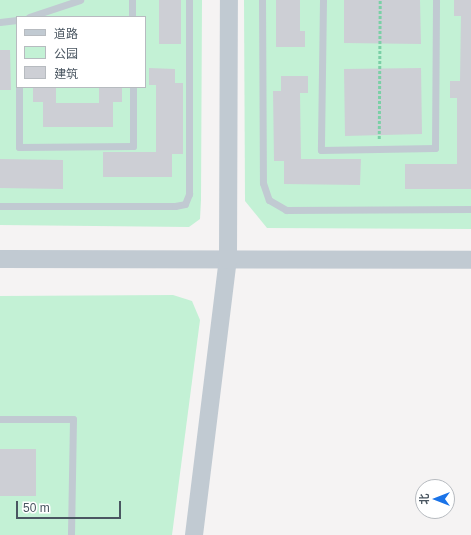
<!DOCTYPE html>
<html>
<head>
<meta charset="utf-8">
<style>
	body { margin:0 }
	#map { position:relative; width:471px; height:535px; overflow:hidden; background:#f5f3f3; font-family:Helvetica,"Noto Sans SC",sans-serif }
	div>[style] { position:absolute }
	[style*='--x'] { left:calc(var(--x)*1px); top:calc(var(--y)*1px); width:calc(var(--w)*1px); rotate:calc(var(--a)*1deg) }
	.green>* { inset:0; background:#c3f1d5 }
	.building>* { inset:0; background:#cdcfd5 }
	.path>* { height:2.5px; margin-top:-1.25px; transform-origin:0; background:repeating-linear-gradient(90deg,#7ad0a6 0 3px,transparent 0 5px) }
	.service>* { height:7px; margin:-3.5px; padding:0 3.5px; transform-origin:3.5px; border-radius:3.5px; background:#c1cad2 }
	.tertiary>* { height:18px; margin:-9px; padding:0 9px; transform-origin:9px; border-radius:9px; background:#c1cad2 }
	span { translate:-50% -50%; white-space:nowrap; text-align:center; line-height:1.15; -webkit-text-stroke:3px #fff; paint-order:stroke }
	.legend { position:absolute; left:16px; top:16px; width:130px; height:72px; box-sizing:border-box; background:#fff; border:1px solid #b7bbc0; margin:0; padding:5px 7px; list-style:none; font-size:12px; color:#4a5661 }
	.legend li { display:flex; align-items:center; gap:8px; height:20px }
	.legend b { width:20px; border:1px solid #b7bbc0 }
	.north { position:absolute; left:415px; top:479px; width:40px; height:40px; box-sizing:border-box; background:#fff; border:1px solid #b7bbc0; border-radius:50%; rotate:270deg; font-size:11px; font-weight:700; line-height:16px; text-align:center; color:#4a5661 }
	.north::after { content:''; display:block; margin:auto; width:14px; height:18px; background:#1a73e8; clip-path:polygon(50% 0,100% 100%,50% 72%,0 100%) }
	.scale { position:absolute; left:16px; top:501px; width:105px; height:18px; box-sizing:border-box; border:2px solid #4a5661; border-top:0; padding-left:5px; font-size:12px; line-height:14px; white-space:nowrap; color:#4a5661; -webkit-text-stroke:3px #fff; paint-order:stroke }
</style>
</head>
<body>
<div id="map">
	<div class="green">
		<i style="clip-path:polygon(evenodd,0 0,202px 0,201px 200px,200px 219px,189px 227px,0 225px,0 0,17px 17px,145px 17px,145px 87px,17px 87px,17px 17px)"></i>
		<i style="clip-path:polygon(244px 0,471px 0,471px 229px,267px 228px,245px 201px)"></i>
		<i style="clip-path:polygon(173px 295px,192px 301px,200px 320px,172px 535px,0 535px,0 296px)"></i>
	</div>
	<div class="building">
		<i style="clip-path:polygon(159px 0,181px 0,181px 44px,159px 44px)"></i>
		<i style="clip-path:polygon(276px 0,300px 0,300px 31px,305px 31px,305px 47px,276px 47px)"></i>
		<i style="clip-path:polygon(344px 0,420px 0,421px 44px,344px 43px)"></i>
		<i style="clip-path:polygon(454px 0,471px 0,471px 189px,405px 189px,405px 164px,457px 164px,457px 98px,450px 98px,450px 81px,460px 81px,461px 16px,454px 16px)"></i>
		<i style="clip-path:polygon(0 50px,10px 50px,11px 90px,0 90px)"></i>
		<i style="clip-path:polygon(149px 68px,175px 69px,175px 83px,183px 83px,183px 154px,172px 154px,172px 177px,103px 177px,103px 152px,156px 152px,156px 85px,149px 85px)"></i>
		<i style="clip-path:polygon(421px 68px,422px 134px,345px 136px,344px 69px)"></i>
		<i style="clip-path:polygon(281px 76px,308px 76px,308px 93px,300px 93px,301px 159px,361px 159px,360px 185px,284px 184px,284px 161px,274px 161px,273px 91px,281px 91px)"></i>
		<i style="clip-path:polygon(33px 87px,56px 87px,56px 103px,99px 103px,99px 87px,122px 87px,122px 102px,113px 102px,113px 127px,43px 127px,43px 102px,33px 102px)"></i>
		<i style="clip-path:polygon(0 159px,63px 160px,63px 189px,0 188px)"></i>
		<i style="clip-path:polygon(0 449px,36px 449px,36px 496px,0 496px)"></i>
	</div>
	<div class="path">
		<i style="--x:379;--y:139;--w:139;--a:-89.6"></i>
	</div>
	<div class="service">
		<i style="--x:132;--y:0;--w:17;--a:90"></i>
		<i style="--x:262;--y:0;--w:183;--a:89.7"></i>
		<i style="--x:263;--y:183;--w:18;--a:71"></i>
		<i style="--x:269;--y:200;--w:20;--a:30"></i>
		<i style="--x:286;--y:210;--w:185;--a:-0.3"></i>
		<i style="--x:323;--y:0;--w:150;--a:90.8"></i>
		<i style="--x:321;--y:150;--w:114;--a:-1"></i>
		<i style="--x:435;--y:148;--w:148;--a:-89.6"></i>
		<i style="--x:29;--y:17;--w:54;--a:-18.4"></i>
		<i style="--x:0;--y:22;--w:17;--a:-7"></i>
		<i style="--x:19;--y:87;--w:60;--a:90"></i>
		<i style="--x:19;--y:147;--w:114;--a:-0.5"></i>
		<i style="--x:133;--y:146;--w:59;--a:-90"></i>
		<i style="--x:0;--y:206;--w:175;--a:0"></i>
		<i style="--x:175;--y:206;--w:10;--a:-11"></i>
		<i style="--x:185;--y:204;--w:11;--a:-68"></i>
		<i style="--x:189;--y:194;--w:194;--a:-90"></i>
		<i style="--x:0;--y:419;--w:73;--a:0"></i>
		<i style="--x:73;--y:419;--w:116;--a:91"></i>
	</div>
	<div class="tertiary">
		<i style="--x:0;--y:259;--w:471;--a:0.1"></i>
		<i style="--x:194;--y:535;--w:277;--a:-83"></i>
		<i style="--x:228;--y:260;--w:260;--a:-89.8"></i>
	</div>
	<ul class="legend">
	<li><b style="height:5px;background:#c1cad2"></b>道路</li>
	<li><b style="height:11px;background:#c3f1d5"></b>公园</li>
	<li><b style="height:11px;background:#cdcfd5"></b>建筑</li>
	</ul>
	<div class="north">北</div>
	<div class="scale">50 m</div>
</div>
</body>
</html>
